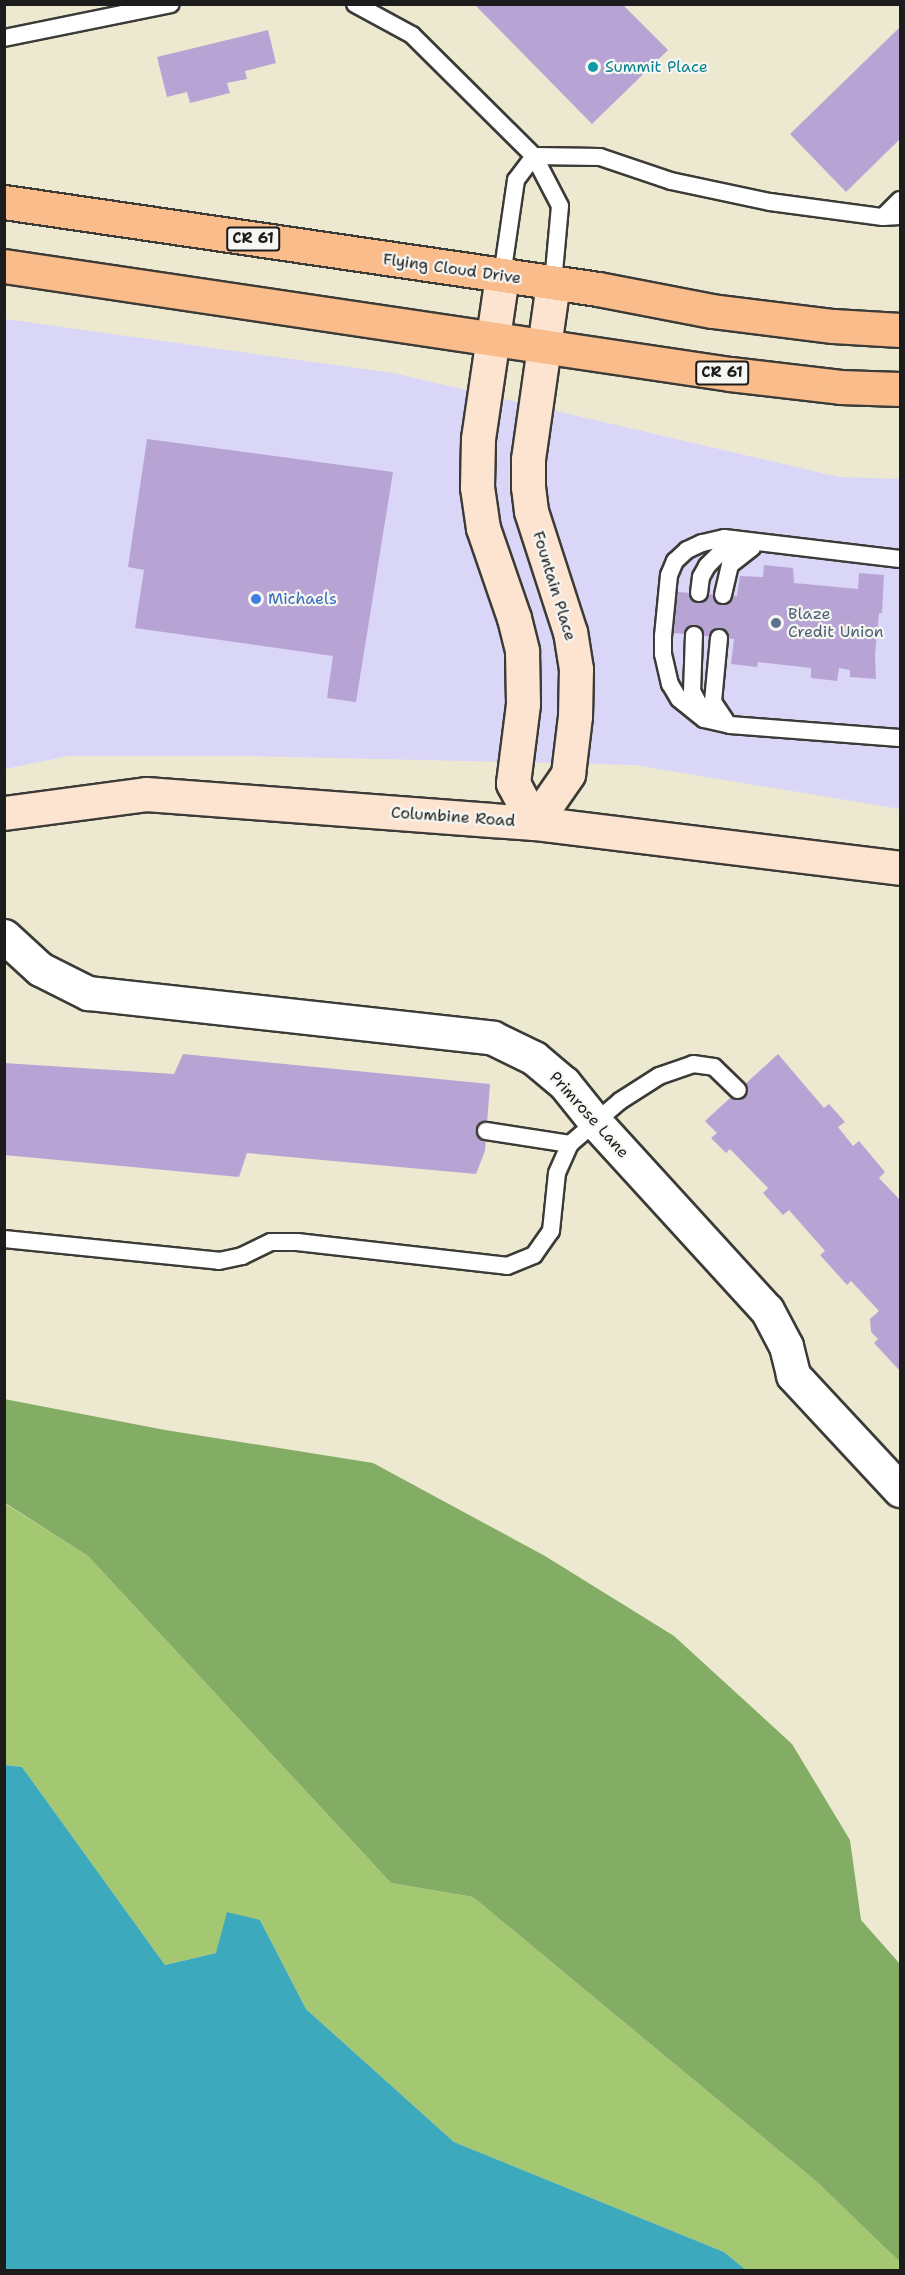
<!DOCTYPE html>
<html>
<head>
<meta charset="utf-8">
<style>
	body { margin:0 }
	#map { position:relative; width:905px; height:2275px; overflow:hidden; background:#ede9d1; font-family:"Shantell Sans",sans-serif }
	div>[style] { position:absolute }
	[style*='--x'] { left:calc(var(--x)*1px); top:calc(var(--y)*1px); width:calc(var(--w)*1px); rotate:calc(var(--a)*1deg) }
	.built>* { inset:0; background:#dad6f7 }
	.green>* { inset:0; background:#a4c872 }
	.forest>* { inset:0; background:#83ac64 }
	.water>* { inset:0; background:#3da9bd }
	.building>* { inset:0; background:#b8a4d4 }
	.roads { filter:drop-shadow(2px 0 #3b3b37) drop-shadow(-2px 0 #3b3b37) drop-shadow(0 2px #3b3b37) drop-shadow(0 -2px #3b3b37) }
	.lane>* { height:16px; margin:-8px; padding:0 8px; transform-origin:8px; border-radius:8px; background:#fff }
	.street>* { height:33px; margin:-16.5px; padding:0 16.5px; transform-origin:16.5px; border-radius:16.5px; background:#fff }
	.secondary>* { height:33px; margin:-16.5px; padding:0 16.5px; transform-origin:16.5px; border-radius:16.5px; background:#fde4d1 }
	.primary>* { height:33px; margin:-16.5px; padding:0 16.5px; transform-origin:16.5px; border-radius:16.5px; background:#fabc8b }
	.dots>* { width:16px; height:16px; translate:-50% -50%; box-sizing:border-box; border:3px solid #f6f6f2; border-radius:50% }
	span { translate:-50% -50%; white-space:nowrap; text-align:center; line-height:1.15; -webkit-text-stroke:4.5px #f6f6f2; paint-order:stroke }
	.shield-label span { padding:2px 4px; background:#f6f6f2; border:2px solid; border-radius:4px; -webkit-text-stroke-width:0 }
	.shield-label { font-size:15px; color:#1c1c1c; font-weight:700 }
	.culture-label { font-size:16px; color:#0d838f }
	.left { translate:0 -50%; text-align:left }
	.street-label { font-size:16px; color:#1c1c1c }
	.shop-label { font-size:16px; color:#366cbe }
	.service-label { font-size:16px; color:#4e5e75 }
	.frame { position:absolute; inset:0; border:6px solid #1c1c1c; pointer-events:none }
</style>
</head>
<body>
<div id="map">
	<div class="built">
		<i style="clip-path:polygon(5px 319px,393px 373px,839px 477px,900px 479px,900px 809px,635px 765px,247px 756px,69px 756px,5px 769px)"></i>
	</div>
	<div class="green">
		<i style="clip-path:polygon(4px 1503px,88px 1556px,391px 1883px,473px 1897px,817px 2182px,900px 2262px,900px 2270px,746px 2270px,724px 2252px,454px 2142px,306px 2009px,260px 1920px,216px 1953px,165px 1965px,22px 1767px,5px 1765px)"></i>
	</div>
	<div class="forest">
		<i style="clip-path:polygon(4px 1399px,165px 1430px,373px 1463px,545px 1556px,674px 1636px,792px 1744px,850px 1840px,861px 1920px,900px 1964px,900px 2262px,817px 2182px,473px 1897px,391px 1883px,88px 1556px,5px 1503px)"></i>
	</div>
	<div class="water">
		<i style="clip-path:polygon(5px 1765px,22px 1767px,165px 1965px,216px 1953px,227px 1912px,260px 1920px,306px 2009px,454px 2142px,724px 2252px,746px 2270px,5px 2270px)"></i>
	</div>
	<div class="building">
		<i style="clip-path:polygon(475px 5px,623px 5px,668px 50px,592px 124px)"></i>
		<i style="clip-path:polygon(900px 27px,900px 139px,846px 192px,790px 134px)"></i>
		<i style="clip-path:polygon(268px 30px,276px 63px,245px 71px,247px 79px,227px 83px,230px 93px,190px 103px,187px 92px,167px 97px,157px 57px)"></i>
		<i style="clip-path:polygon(147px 439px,393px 472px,356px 702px,327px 698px,333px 656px,135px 628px,144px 570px,128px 567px)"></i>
		<i style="clip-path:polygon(764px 565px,793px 568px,794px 583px,858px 589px,859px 573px,884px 575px,882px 613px,879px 613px,875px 655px,876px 679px,850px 677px,850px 670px,839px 668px,837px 681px,811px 678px,811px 668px,758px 662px,757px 667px,731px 664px,734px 639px,674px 633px,677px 592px,737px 596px,740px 576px,763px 577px)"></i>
		<i style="clip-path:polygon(183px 1054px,490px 1084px,485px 1151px,476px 1174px,247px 1153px,239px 1177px,4px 1155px,4px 1063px,174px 1074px)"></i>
		<i style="clip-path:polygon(778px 1054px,824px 1108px,829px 1104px,845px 1122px,838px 1127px,853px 1146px,859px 1141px,885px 1172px,879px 1178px,900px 1200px,900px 1371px,874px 1343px,878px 1339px,871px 1332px,870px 1319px,879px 1311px,851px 1281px,847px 1285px,820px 1255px,825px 1251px,789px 1210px,783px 1215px,763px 1193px,768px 1188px,730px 1149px,726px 1153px,711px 1138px,717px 1133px,705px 1121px)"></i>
	</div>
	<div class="roads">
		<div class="lane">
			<i style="--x:355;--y:4;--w:65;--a:28.5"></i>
			<i style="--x:412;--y:35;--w:172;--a:44.8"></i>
			<i style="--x:534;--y:156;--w:56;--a:62.5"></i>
			<i style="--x:560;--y:206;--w:77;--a:95.2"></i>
			<i style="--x:4;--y:38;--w:170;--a:-11.5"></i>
			<i style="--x:534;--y:156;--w:66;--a:0.9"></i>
			<i style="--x:600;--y:157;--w:75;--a:18.7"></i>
			<i style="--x:671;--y:181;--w:101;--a:12"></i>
			<i style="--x:770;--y:202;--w:114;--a:7.6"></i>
			<i style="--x:883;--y:217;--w:17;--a:-3"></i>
			<i style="--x:883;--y:217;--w:24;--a:-45"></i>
			<i style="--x:502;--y:276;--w:97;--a:-81.7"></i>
			<i style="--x:516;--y:180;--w:30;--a:-53"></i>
			<i style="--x:900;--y:559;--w:177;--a:-173.2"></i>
			<i style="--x:724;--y:538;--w:23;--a:167"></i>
			<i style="--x:702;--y:543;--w:17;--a:155"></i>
			<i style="--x:687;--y:550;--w:16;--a:137"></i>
			<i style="--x:675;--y:561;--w:15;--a:113"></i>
			<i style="--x:669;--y:575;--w:61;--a:95.6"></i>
			<i style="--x:663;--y:636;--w:18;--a:90"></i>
			<i style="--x:663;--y:654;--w:31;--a:77"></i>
			<i style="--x:670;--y:684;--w:17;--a:59"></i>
			<i style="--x:679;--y:699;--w:32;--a:39"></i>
			<i style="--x:704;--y:719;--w:27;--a:13"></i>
			<i style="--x:730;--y:725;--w:170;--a:4.4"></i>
			<i style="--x:699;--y:593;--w:16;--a:-83"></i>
			<i style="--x:701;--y:577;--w:13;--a:-61"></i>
			<i style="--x:707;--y:566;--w:16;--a:-45"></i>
			<i style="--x:718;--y:555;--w:33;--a:-18"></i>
			<i style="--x:723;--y:595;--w:31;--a:-77"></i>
			<i style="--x:730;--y:565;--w:28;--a:-38"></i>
			<i style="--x:694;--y:635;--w:56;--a:92"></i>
			<i style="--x:692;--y:691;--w:15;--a:62"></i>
			<i style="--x:699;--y:704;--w:16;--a:45"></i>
			<i style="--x:719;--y:638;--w:64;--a:95.4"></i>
			<i style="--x:713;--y:702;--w:22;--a:56"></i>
			<i style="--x:486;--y:1131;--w:85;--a:8.8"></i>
			<i style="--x:4;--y:1239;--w:216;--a:5.8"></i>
			<i style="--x:219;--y:1261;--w:24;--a:-12"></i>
			<i style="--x:242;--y:1256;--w:32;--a:-26"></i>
			<i style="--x:271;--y:1242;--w:26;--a:0"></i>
			<i style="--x:297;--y:1242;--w:211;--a:6.5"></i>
			<i style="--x:507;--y:1266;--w:29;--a:-22"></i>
			<i style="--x:534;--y:1255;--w:29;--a:-55"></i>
			<i style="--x:551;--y:1231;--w:58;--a:-84.1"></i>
			<i style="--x:557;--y:1173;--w:32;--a:-66"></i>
			<i style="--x:570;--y:1144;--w:66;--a:-40.7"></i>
			<i style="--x:620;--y:1101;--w:46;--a:-32.7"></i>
			<i style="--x:659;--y:1076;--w:36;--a:-19"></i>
			<i style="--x:693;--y:1064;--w:21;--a:8"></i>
			<i style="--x:714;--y:1067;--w:33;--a:44"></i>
		</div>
		<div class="street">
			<i style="--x:4;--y:936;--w:49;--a:42.5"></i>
			<i style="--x:40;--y:969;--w:54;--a:26.6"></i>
			<i style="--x:88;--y:993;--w:407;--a:6.3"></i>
			<i style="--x:493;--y:1038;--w:46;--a:26"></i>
			<i style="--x:534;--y:1058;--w:39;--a:40"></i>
			<i style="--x:564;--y:1083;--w:51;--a:51.3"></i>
			<i style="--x:596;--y:1123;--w:253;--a:47.6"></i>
			<i style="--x:767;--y:1310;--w:41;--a:62.2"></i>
			<i style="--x:786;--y:1346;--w:30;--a:76"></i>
			<i style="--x:793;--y:1375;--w:157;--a:47.1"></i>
		</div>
		<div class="secondary">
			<i style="--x:502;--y:276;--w:165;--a:98.4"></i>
			<i style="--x:478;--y:439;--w:48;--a:91.2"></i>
			<i style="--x:477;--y:487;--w:41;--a:81.7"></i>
			<i style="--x:483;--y:528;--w:95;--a:71"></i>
			<i style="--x:514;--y:618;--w:34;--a:76"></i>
			<i style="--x:522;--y:651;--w:53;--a:88.9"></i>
			<i style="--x:523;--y:704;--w:80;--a:97.2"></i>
			<i style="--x:513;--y:783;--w:45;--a:62.3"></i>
			<i style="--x:4;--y:813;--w:143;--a:-7.6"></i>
			<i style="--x:146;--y:794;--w:389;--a:4.3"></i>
			<i style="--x:534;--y:823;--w:369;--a:7"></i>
			<i style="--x:534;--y:823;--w:60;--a:-55.2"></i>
			<i style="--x:568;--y:774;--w:58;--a:-83.1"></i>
			<i style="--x:575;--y:716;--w:47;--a:-88.8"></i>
			<i style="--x:576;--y:669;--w:37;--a:-99"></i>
			<i style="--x:570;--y:632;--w:127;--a:-107.9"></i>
			<i style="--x:531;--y:511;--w:24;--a:-97"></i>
			<i style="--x:528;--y:487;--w:28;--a:-90"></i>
			<i style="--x:528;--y:459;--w:178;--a:-81.9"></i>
		</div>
		<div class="primary">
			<i style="--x:4;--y:202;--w:600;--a:8.33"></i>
			<i style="--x:598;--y:289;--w:116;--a:10.9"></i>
			<i style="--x:712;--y:311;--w:122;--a:7.1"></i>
			<i style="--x:833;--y:326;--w:67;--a:3.4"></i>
			<i style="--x:4;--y:266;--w:734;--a:8.46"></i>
			<i style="--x:730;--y:374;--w:111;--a:6.7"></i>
			<i style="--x:840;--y:387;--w:60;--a:1.9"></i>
		</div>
	</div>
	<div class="dots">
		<i style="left:593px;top:67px;background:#0f9aa8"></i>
		<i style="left:256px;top:599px;background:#3f7fe0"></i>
		<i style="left:776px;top:623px;background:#5c6f8a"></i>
	</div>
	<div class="shield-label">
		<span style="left:253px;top:239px">CR 61</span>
		<span style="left:722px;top:373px">CR 61</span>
	</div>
	<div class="culture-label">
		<span class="left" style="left:605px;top:67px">Summit Place</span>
	</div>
	<div class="street-label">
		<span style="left:452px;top:269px;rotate:8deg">Flying Cloud Drive</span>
		<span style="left:554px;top:586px;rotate:73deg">Fountain Place</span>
		<span style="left:453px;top:817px;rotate:4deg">Columbine Road</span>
		<span style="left:589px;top:1115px;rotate:48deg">Primrose Lane</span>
	</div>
	<div class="shop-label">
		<span class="left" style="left:268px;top:599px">Michaels</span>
	</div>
	<div class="service-label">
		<span class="left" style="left:788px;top:623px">Blaze<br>Credit Union</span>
	</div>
	<div class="frame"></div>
</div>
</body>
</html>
